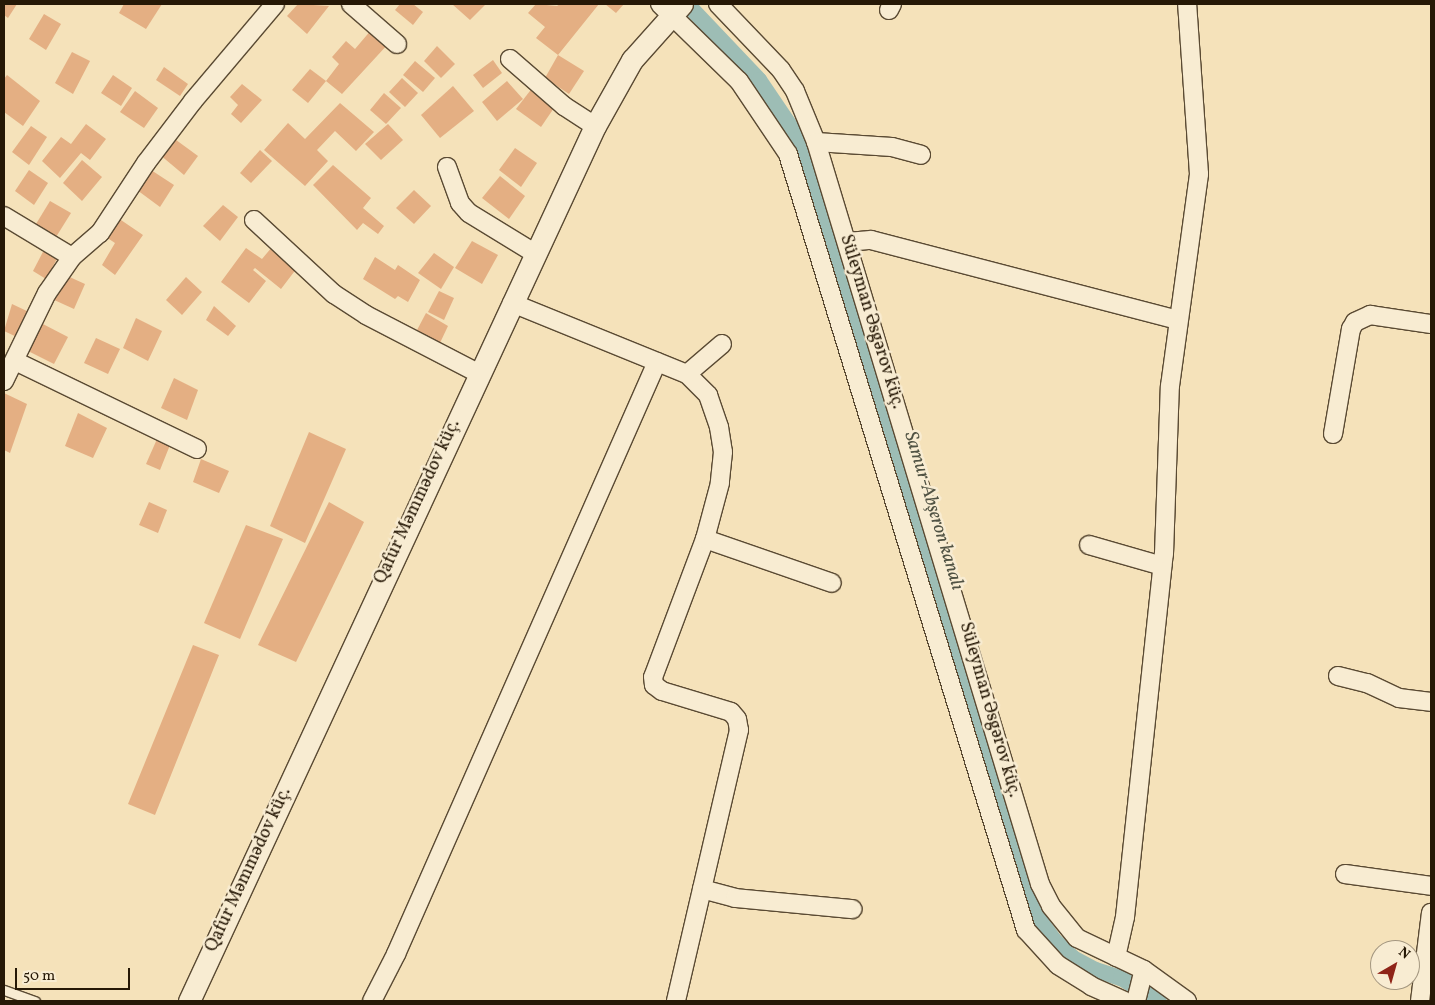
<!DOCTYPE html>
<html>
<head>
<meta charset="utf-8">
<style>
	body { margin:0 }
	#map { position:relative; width:1435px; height:1005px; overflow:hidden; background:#f5e2ba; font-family:Vollkorn,serif }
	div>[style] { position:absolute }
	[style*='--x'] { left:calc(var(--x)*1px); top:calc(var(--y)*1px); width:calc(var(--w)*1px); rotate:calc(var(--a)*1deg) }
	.canal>* { height:16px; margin:-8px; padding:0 8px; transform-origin:8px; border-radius:8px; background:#9dbdb5 }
	.building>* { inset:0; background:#e4af83 }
	.roads { filter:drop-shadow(1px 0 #5a4a33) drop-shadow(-1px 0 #5a4a33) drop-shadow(0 1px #5a4a33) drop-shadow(0 -1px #5a4a33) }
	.service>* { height:9px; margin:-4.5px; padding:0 4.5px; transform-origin:4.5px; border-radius:4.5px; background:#f8ecd2 }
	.minor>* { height:18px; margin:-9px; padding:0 9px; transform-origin:9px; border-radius:9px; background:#f8ecd2 }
	.tertiary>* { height:21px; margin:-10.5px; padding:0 10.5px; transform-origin:10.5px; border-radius:10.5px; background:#f8ecd2 }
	span { translate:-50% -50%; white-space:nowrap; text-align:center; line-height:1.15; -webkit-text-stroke:5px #f8ecd2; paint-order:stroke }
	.street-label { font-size:18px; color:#261806 }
	.water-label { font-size:19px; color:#505243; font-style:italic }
	.frame { position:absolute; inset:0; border:5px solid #261806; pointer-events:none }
	.north { position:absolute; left:1370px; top:940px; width:50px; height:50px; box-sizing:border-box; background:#f8ecd2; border:1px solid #a49780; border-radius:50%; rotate:38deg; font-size:14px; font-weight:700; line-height:20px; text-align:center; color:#261806 }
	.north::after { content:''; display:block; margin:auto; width:18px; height:22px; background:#8f2418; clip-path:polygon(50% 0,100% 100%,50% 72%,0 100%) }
	.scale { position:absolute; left:15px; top:968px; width:115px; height:22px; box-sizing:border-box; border:2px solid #261806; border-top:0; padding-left:6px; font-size:15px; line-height:18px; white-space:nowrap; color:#261806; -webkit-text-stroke:4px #f8ecd2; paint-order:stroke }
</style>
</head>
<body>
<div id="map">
	<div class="canal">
		<i style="--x:687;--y:4;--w:105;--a:46.5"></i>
		<i style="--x:759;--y:80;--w:71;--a:55.9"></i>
		<i style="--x:799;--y:139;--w:807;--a:73.14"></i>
		<i style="--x:1033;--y:911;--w:36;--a:54"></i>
		<i style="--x:1054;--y:940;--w:26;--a:43"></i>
		<i style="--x:1073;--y:958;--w:26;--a:28"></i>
		<i style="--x:1096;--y:970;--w:26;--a:18"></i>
		<i style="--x:1121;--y:978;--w:44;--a:31.2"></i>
	</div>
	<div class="building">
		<i style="clip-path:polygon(4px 4px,17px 4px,8px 18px,4px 15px)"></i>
		<i style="clip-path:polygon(124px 4px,162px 4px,146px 29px,119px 13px)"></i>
		<i style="clip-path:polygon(298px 4px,329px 6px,307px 34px,287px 16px)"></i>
		<i style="clip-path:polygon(400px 4px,413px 4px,423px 12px,413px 25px,395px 10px)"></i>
		<i style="clip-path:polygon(452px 4px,486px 4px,470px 20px)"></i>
		<i style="clip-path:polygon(536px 4px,557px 6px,560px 4px,599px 4px,558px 55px,536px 38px,545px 27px,528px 13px)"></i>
		<i style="clip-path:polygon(605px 4px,624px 4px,616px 13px)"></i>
		<i style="clip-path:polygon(44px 14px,61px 24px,46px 50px,29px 39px)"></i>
		<i style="clip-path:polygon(372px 29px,389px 43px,342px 94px,326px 81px,339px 64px,332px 57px,346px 41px,355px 49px)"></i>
		<i style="clip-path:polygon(437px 46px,455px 64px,441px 78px,424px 61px)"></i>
		<i style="clip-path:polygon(72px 52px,90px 61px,73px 94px,55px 83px)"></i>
		<i style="clip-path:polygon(558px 55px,584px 71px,569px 94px,545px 78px)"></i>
		<i style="clip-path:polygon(493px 60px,502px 73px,483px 88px,473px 75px)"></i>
		<i style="clip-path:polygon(415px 61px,435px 78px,423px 92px,403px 75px)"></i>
		<i style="clip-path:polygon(164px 67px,188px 84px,180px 96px,156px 80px)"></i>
		<i style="clip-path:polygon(310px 69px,326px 81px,308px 103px,292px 90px)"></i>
		<i style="clip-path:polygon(7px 75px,40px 101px,23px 126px,4px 112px,4px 79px)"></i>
		<i style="clip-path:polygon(113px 75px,132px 88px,121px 106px,101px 93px)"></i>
		<i style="clip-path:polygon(402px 78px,418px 93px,405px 107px,389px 92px)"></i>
		<i style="clip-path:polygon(507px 81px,523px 99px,497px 121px,482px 102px)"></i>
		<i style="clip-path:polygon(242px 84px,262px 100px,241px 123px,231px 114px,238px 105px,230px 97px)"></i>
		<i style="clip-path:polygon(453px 86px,474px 111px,440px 138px,421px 115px)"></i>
		<i style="clip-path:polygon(533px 87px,556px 105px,541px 127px,516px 109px)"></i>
		<i style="clip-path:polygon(135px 91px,158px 108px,144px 128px,120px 112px)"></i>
		<i style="clip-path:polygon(384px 93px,401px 108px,386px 124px,370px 110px)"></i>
		<i style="clip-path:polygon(340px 103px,374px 132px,356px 151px,335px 131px,317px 150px,328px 161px,305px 186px,264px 150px,288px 123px,305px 139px)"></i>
		<i style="clip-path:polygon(86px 124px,106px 139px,90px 160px,81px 153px,60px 178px,42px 161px,61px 137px,71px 144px)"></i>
		<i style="clip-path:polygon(388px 124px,403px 140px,381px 160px,365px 144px)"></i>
		<i style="clip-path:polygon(31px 126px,47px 137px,29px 165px,12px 152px)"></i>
		<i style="clip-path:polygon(172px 137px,198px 156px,184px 175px,159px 154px)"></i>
		<i style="clip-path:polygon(515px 148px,537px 163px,521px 187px,499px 170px)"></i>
		<i style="clip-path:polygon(260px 150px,272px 161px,251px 183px,240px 173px)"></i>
		<i style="clip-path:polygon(82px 160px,102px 177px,82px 201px,63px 183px)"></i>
		<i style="clip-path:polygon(333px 165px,371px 198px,363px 208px,384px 226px,378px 234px,363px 223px,357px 230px,313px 185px)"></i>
		<i style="clip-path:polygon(29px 170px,48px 183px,34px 205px,15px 191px)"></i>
		<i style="clip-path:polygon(151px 170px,174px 185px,160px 207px,137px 190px)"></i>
		<i style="clip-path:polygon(500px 176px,525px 196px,509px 219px,482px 198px)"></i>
		<i style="clip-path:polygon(414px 190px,431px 206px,414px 224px,396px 208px)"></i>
		<i style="clip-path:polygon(50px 201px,71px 213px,56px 237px,36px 224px)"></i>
		<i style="clip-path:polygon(223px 205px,238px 217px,220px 241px,203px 226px)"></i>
		<i style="clip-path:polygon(118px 218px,143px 235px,115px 275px,102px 265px,115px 243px,106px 237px)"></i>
		<i style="clip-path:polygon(472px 241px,498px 255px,482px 284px,455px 268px)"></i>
		<i style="clip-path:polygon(272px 247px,297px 268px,281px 289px,255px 268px,253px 270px,266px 281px,249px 303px,221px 282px,246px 248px,262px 259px)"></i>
		<i style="clip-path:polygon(45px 248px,59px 255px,46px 279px,33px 271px)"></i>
		<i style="clip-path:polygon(434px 253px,454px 267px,441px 289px,418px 273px)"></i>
		<i style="clip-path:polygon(375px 257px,395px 270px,398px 265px,420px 280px,408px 302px,398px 296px,395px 299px,363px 279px)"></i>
		<i style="clip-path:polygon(63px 274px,85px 284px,74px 309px,52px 299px)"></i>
		<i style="clip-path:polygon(186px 277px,202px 292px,182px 315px,166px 300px)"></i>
		<i style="clip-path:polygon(439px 291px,454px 298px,444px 320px,428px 312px)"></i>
		<i style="clip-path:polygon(12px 304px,29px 312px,19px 338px,4px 331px)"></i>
		<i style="clip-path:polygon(214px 306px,236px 326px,228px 336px,206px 320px)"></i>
		<i style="clip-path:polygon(426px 313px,448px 326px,439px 345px,416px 332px)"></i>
		<i style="clip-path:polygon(136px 318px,162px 331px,148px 361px,123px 348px)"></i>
		<i style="clip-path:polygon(39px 322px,68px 337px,54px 364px,26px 350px)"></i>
		<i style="clip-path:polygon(96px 338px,120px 349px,108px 374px,84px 363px)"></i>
		<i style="clip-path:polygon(174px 378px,198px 390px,187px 420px,161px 408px)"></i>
		<i style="clip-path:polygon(4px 393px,27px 404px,10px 453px,4px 450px)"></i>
		<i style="clip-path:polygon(78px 413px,107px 428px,93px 458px,65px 446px)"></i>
		<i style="clip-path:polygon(309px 432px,346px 449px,305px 543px,270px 526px)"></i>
		<i style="clip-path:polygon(157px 439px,170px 445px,160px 470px,146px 464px)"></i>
		<i style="clip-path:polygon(201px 459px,229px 471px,219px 493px,193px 482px)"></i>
		<i style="clip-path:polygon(149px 502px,167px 510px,158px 533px,139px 525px)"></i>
		<i style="clip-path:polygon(329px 502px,364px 522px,296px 662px,258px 645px)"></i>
		<i style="clip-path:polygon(246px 525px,283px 539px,240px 639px,204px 623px)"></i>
		<i style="clip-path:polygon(193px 645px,219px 655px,155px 815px,128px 804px)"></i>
	</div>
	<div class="roads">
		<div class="service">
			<i style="--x:4;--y:990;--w:33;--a:20"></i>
		</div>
		<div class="minor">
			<i style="--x:351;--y:4;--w:61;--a:41"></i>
			<i style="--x:660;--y:4;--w:110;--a:44.3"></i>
			<i style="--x:739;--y:81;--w:88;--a:56.1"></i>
			<i style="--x:788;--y:154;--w:812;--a:72.95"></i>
			<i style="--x:1026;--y:930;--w:47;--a:47.6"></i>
			<i style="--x:1058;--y:965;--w:39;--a:32"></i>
			<i style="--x:1091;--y:986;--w:36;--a:24"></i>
			<i style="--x:718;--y:4;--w:91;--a:46.3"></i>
			<i style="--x:781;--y:70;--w:25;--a:56"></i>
			<i style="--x:795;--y:91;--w:55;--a:67.6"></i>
			<i style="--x:816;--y:142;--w:775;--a:73.2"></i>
			<i style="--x:1040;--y:884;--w:25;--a:63"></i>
			<i style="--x:1051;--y:906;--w:41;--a:50.9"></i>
			<i style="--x:1077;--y:938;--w:74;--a:25.5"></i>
			<i style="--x:1144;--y:970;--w:53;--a:35.8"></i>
			<i style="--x:889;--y:10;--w:7;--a:-63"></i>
			<i style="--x:510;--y:59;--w:72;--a:41"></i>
			<i style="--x:564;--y:106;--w:37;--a:33"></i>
			<i style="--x:816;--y:142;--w:76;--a:3.8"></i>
			<i style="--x:892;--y:147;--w:30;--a:15"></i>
			<i style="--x:447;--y:167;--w:38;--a:70"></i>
			<i style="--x:460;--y:203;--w:13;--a:48"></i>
			<i style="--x:469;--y:213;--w:79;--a:31.5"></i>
			<i style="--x:4;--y:216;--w:79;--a:31.1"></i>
			<i style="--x:254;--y:220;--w:109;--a:42.8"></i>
			<i style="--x:334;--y:294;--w:38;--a:33"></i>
			<i style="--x:366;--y:315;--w:126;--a:27.4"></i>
			<i style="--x:847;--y:242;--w:24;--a:-5"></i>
			<i style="--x:871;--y:240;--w:317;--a:14.6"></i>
			<i style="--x:512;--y:303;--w:189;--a:22.1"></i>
			<i style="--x:687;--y:374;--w:30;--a:45"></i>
			<i style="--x:708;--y:395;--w:34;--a:71"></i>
			<i style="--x:719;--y:427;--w:25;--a:81"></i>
			<i style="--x:723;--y:452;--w:31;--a:96"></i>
			<i style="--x:720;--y:483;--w:58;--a:105"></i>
			<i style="--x:705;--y:539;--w:147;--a:110.6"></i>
			<i style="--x:653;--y:677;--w:8;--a:83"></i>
			<i style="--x:654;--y:685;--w:10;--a:37"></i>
			<i style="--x:662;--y:691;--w:72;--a:16.9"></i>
			<i style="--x:731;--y:712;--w:9;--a:49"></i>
			<i style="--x:737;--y:719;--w:11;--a:80"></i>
			<i style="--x:739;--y:730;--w:278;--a:103.1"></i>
			<i style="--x:15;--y:361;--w:202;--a:25.8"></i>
			<i style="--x:687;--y:374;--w:46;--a:-40.6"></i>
			<i style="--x:4;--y:381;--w:98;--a:-64"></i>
			<i style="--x:47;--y:293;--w:44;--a:-55.2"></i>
			<i style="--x:72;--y:257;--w:37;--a:-41"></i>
			<i style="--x:100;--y:233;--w:84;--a:-56.7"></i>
			<i style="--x:146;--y:163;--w:78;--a:-52.8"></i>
			<i style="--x:193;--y:101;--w:127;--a:-49.8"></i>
			<i style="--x:1333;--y:434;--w:107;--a:-80.3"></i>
			<i style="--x:1351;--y:329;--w:8;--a:-60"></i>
			<i style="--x:1355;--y:322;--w:17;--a:-25"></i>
			<i style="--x:1370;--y:315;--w:62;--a:8.4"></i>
			<i style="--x:705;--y:539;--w:134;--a:19.1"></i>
			<i style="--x:1089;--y:545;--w:76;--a:16"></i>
			<i style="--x:1338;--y:676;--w:30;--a:14"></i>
			<i style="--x:1367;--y:683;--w:35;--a:25"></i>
			<i style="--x:1399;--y:698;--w:32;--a:7"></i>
			<i style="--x:1345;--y:874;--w:87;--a:7.9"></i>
			<i style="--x:702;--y:889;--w:34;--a:15"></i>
			<i style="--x:735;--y:898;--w:118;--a:5.4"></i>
			<i style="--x:1116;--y:957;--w:41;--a:-77.3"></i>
			<i style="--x:1125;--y:917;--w:365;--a:-83.9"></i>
			<i style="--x:1164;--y:554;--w:168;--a:-88"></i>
			<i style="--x:1170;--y:386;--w:214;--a:-82.2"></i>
			<i style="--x:1199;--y:174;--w:170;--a:-94"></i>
			<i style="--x:372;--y:1001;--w:53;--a:-62.9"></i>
			<i style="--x:396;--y:954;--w:647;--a:-66.21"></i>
			<i style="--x:1136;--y:1001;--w:32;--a:-76"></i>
			<i style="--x:1420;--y:1001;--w:89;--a:-82.9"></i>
		</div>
		<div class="tertiary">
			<i style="--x:189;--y:1001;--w:965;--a:-65.11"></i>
			<i style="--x:595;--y:126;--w:76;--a:-60.7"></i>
			<i style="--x:632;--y:60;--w:75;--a:-48.2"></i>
		</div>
	</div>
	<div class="street-label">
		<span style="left:871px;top:322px;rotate:73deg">Süleyman Əsgərov küç.</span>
		<span style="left:418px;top:502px;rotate:-65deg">Qafur Məmmədov küç.</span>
		<span style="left:989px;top:710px;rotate:74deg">Süleyman Əsgərov küç.</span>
		<span style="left:249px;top:870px;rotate:-65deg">Qafur Məmmədov küç.</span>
	</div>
	<div class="water-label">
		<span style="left:933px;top:511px;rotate:73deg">Samur-Abşeron kanalı</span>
	</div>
	<div class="frame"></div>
	<div class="north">N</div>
	<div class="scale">50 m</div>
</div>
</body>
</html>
